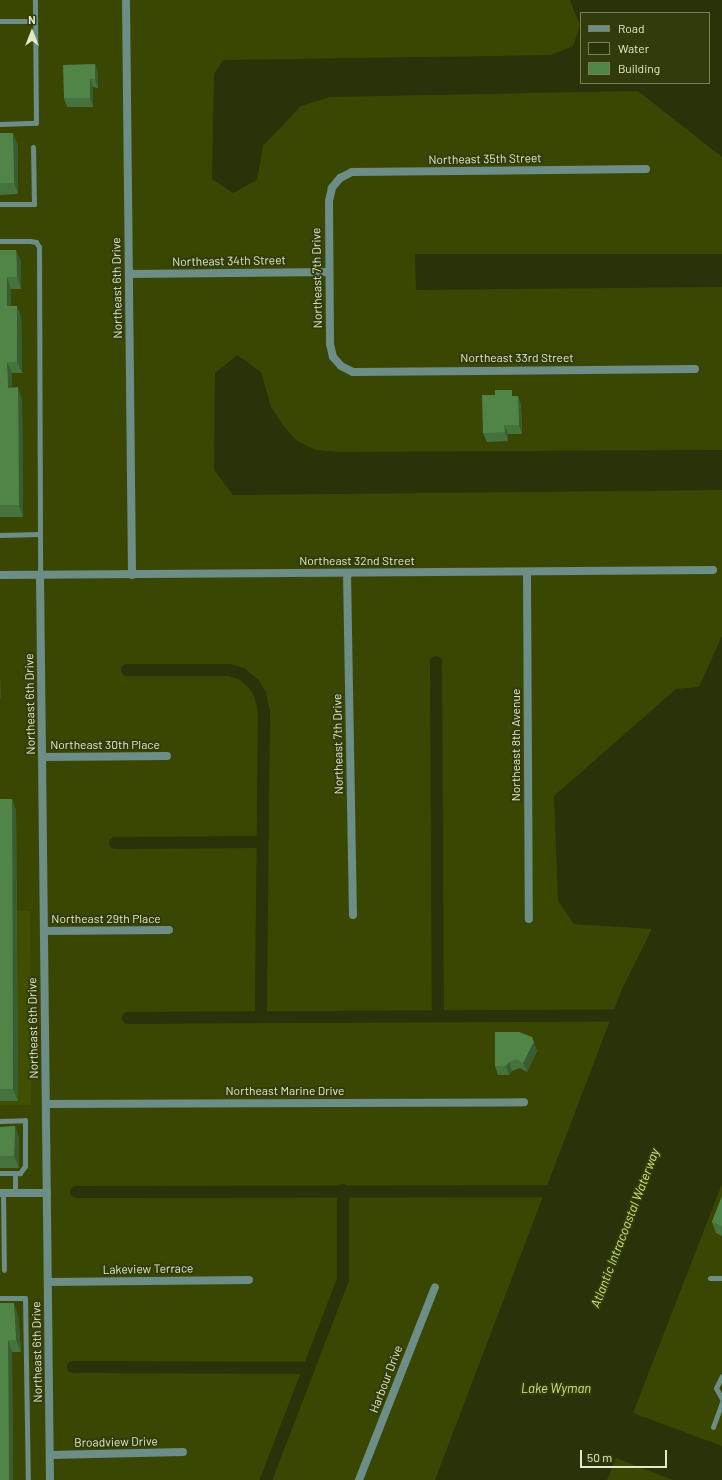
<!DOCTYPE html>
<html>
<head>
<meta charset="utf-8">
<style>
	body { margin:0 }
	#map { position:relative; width:722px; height:1480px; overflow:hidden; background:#3a4702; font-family:Barlow,sans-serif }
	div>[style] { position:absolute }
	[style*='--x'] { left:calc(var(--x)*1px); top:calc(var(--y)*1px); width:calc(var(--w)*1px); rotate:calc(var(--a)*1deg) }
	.built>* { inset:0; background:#415000 }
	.water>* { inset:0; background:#293208 }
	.canal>* { height:12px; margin:-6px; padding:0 6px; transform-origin:6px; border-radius:6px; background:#293208 }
	.service>* { height:5px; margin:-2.5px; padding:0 2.5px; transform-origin:2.5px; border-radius:2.5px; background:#6c8e87 }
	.minor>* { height:8px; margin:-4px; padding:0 4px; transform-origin:4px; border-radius:4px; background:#6c8e87 }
	.wall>* { inset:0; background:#46723e }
	.shaded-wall>* { inset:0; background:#395d32 }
	.building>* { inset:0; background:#518548 }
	span { translate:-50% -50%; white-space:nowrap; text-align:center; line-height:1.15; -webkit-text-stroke:4px #313b0b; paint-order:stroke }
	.street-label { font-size:12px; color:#e0eac9 }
	.water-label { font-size:13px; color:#cce77d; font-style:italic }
	.legend { position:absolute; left:580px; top:12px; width:130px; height:72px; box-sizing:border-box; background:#313b0b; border:1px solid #778157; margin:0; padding:5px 7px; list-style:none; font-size:12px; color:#e0eac9 }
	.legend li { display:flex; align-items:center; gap:8px; height:20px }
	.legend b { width:20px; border:1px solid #778157 }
	.north { position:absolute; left:12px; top:12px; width:40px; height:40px; -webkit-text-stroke:3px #313b0b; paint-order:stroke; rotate:0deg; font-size:11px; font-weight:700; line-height:16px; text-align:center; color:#e0eac9 }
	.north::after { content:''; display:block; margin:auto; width:14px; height:18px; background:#e0eac9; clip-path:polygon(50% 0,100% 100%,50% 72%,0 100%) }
	.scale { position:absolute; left:580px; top:1450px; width:87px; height:18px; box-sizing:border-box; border:2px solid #e0eac9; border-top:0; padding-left:5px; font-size:12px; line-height:14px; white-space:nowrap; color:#e0eac9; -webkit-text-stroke:3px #313b0b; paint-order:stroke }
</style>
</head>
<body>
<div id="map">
	<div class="built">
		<i style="clip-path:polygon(0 911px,30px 911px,31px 1105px,0 1105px)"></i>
	</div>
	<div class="water">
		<i style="clip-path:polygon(evenodd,570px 0,722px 0,722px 157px,638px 91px,330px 97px,301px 106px,263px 146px,257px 180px,233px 193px,212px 179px,214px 74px,223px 60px,551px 55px,573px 46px,580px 26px,570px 0,581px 13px,709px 13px,709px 83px,581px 83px,581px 13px)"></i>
		<i style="clip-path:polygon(415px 254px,722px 254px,722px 287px,416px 290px)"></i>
		<i style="clip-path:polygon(237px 355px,261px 372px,271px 407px,283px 425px,296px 440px,315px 450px,337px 452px,722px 450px,722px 490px,233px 495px,214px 470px,215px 373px)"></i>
		<i style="clip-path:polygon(722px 636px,722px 1184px,633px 1413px,722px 1446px,722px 1480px,673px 1480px,616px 1458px,607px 1480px,435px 1480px,622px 989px,652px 929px,574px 924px,558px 901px,554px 796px,676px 689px,699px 687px)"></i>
	</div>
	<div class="canal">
		<i style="--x:436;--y:662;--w:354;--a:89.7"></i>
		<i style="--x:127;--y:670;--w:102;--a:0"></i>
		<i style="--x:229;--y:670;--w:14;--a:17"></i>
		<i style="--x:242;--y:674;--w:16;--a:40"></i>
		<i style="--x:254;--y:684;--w:12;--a:59"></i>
		<i style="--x:260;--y:694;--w:17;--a:77"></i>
		<i style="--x:264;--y:711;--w:306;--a:90.6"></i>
		<i style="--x:115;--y:843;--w:146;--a:-0.4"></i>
		<i style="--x:128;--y:1018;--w:499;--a:-0.3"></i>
		<i style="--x:76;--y:1192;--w:484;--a:-0.1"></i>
		<i style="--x:73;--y:1367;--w:236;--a:0.2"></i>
		<i style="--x:266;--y:1480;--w:215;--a:-69"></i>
		<i style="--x:343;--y:1279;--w:89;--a:-90"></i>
	</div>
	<div class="service">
		<i style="--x:0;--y:21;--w:35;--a:0"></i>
		<i style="--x:0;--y:124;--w:36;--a:-2"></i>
		<i style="--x:36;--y:123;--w:123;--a:-90.5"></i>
		<i style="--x:0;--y:204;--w:34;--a:0"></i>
		<i style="--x:34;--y:204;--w:57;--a:-91"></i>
		<i style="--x:0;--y:241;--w:30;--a:0"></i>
		<i style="--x:30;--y:241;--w:6;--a:9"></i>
		<i style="--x:36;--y:242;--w:6;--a:59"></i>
		<i style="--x:39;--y:247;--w:328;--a:89.8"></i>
		<i style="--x:0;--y:535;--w:40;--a:-1.4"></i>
		<i style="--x:0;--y:1121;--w:25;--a:-2"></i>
		<i style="--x:25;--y:1120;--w:46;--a:90"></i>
		<i style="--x:25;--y:1166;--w:9;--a:126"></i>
		<i style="--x:20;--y:1173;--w:20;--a:180"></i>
		<i style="--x:15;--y:1173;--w:20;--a:90"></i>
		<i style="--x:3;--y:1193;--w:77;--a:89.3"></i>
		<i style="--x:710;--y:1278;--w:12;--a:0"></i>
		<i style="--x:0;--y:1298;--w:25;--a:0"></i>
		<i style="--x:25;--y:1298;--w:182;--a:89.1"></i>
		<i style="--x:722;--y:1376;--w:13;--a:117"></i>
		<i style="--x:716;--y:1388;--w:13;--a:61"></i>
		<i style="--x:713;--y:1427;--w:27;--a:-70"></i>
	</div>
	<div class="minor">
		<i style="--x:126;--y:0;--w:575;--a:89.4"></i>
		<i style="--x:646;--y:169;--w:294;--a:179.4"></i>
		<i style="--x:352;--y:172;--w:13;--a:153"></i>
		<i style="--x:340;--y:178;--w:13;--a:129"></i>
		<i style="--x:332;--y:188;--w:13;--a:103"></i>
		<i style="--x:329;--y:201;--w:143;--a:89.6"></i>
		<i style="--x:330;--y:344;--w:13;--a:77"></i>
		<i style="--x:333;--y:357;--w:12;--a:48"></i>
		<i style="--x:341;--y:366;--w:13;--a:27"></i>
		<i style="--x:353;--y:372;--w:342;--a:-0.5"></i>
		<i style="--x:129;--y:274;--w:200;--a:-0.6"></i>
		<i style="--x:527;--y:572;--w:347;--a:89.7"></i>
		<i style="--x:347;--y:573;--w:342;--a:89"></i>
		<i style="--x:0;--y:575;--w:713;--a:-0.4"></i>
		<i style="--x:40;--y:575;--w:905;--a:89.37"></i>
		<i style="--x:43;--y:757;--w:124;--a:-0.5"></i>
		<i style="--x:44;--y:931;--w:125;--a:-0.5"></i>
		<i style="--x:46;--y:1104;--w:478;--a:-0.2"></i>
		<i style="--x:0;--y:1193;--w:47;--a:0"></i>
		<i style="--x:48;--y:1282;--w:201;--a:-0.6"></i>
		<i style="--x:50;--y:1455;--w:133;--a:-1.3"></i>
		<i style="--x:359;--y:1480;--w:207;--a:-68.5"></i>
	</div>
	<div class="wall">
		<i style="clip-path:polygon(95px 64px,98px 73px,98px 88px,93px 87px,93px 107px,67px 107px,64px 98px)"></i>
		<i style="clip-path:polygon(0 133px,18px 145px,18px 194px,0 195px)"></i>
		<i style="clip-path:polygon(0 250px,16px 250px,21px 262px,21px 289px,11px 289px,11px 306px,17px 306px,21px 317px,22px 373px,12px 373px,12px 388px,22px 399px,23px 517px,0 517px)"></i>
		<i style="clip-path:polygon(515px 396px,518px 396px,521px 405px,522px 434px,508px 434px,508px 441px,487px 442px,483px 433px)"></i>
		<i style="clip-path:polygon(0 799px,12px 799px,16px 811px,18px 1101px,0 1101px)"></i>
		<i style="clip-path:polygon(537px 1051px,527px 1072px,520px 1068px,512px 1071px,509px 1075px,498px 1075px,495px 1066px)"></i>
		<i style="clip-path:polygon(15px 1126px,19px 1138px,19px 1168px,0 1168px,0 1127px)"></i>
		<i style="clip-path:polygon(722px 1196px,722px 1236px,716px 1233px,712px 1222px)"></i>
		<i style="clip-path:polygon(0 1303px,18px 1315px,21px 1352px,12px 1352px,13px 1480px,0 1480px)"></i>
	</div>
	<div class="shaded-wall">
		<i style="clip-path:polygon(95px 64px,98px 73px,98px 88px,95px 79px)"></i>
		<i style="clip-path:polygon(90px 78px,93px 87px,93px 107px,90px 98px)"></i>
		<i style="clip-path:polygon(13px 133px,18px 145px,18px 194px,14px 183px)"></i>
		<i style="clip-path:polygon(16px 250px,21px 262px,21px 289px,17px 277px)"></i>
		<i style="clip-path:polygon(7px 277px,11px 289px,11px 318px,7px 306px)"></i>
		<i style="clip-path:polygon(17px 306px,21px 317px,22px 373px,17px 362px)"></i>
		<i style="clip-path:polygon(7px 362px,12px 373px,12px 399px,8px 388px)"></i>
		<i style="clip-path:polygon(18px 387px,22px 399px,23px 517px,19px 505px)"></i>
		<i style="clip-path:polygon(518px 396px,521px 405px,522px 434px,519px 425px)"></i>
		<i style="clip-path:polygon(504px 425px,508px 434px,508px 441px,505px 432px)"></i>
		<i style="clip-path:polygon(0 673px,0 674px,1px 699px,0 697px)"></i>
		<i style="clip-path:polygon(12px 799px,16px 811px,18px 1101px,13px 1089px)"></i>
		<i style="clip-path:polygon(534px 1042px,537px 1051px,527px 1072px,523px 1063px)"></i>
		<i style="clip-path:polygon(509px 1062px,512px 1071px,509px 1075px,506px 1066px)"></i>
		<i style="clip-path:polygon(15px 1126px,19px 1138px,19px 1168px,14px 1156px)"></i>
		<i style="clip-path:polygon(14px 1303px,18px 1315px,21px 1352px,16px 1340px)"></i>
		<i style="clip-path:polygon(8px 1340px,12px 1352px,13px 1480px,9px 1480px)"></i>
	</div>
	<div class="building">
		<i style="clip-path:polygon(95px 64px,95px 79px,90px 78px,90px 98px,64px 98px,63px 65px)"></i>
		<i style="clip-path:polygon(0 133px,13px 133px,14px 183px,0 183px)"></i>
		<i style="clip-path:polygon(0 250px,16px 250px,17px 277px,7px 277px,7px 306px,17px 306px,17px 362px,7px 362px,8px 388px,18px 387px,19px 505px,0 505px)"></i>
		<i style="clip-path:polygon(495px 390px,512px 390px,512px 396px,518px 396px,519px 425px,504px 425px,505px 432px,483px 433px,482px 395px,495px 395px)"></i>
		<i style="clip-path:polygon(0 799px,12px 799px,13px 1089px,0 1089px)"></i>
		<i style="clip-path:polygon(495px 1032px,519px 1032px,532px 1037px,534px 1042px,523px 1063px,517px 1059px,509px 1062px,506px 1066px,495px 1066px)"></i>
		<i style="clip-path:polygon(15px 1126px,14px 1156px,0 1156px,0 1127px)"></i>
		<i style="clip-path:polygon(722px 1196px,722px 1226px,712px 1222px)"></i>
		<i style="clip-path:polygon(0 1303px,14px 1303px,16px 1340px,8px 1340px,9px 1480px,0 1480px)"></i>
	</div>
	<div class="street-label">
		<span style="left:485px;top:159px;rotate:-1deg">Northeast 35th Street</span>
		<span style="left:229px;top:261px;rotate:-1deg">Northeast 34th Street</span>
		<span style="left:317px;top:278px;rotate:-91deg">Northeast 7th Drive</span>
		<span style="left:117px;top:288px;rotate:-91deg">Northeast 6th Drive</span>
		<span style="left:517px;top:358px">Northeast 33rd Street</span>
		<span style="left:357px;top:561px">Northeast 32nd Street</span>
		<span style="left:30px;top:704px;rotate:-91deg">Northeast 6th Drive</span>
		<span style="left:338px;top:744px;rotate:-91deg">Northeast 7th Drive</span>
		<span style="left:105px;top:745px">Northeast 30th Place</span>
		<span style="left:516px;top:745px;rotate:-90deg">Northeast 8th Avenue</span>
		<span style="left:106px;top:919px">Northeast 29th Place</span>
		<span style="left:33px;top:1028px;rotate:-91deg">Northeast 6th Drive</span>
		<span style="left:285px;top:1091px">Northeast Marine Drive</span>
		<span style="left:148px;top:1269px;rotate:-1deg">Lakeview Terrace</span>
		<span style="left:37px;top:1352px;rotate:-91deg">Northeast 6th Drive</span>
		<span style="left:386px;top:1379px;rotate:-69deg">Harbour Drive</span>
		<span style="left:116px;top:1442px;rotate:-1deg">Broadview Drive</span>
	</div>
	<div class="water-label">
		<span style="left:625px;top:1228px;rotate:-69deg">Atlantic Intracoastal Waterway</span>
		<span style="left:556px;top:1388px">Lake Wyman</span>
	</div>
	<ul class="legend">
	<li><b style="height:5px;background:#6c8e87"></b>Road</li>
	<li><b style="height:11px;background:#293208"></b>Water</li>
	<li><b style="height:11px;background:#518548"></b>Building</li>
	</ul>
	<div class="north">N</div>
	<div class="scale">50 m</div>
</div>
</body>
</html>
